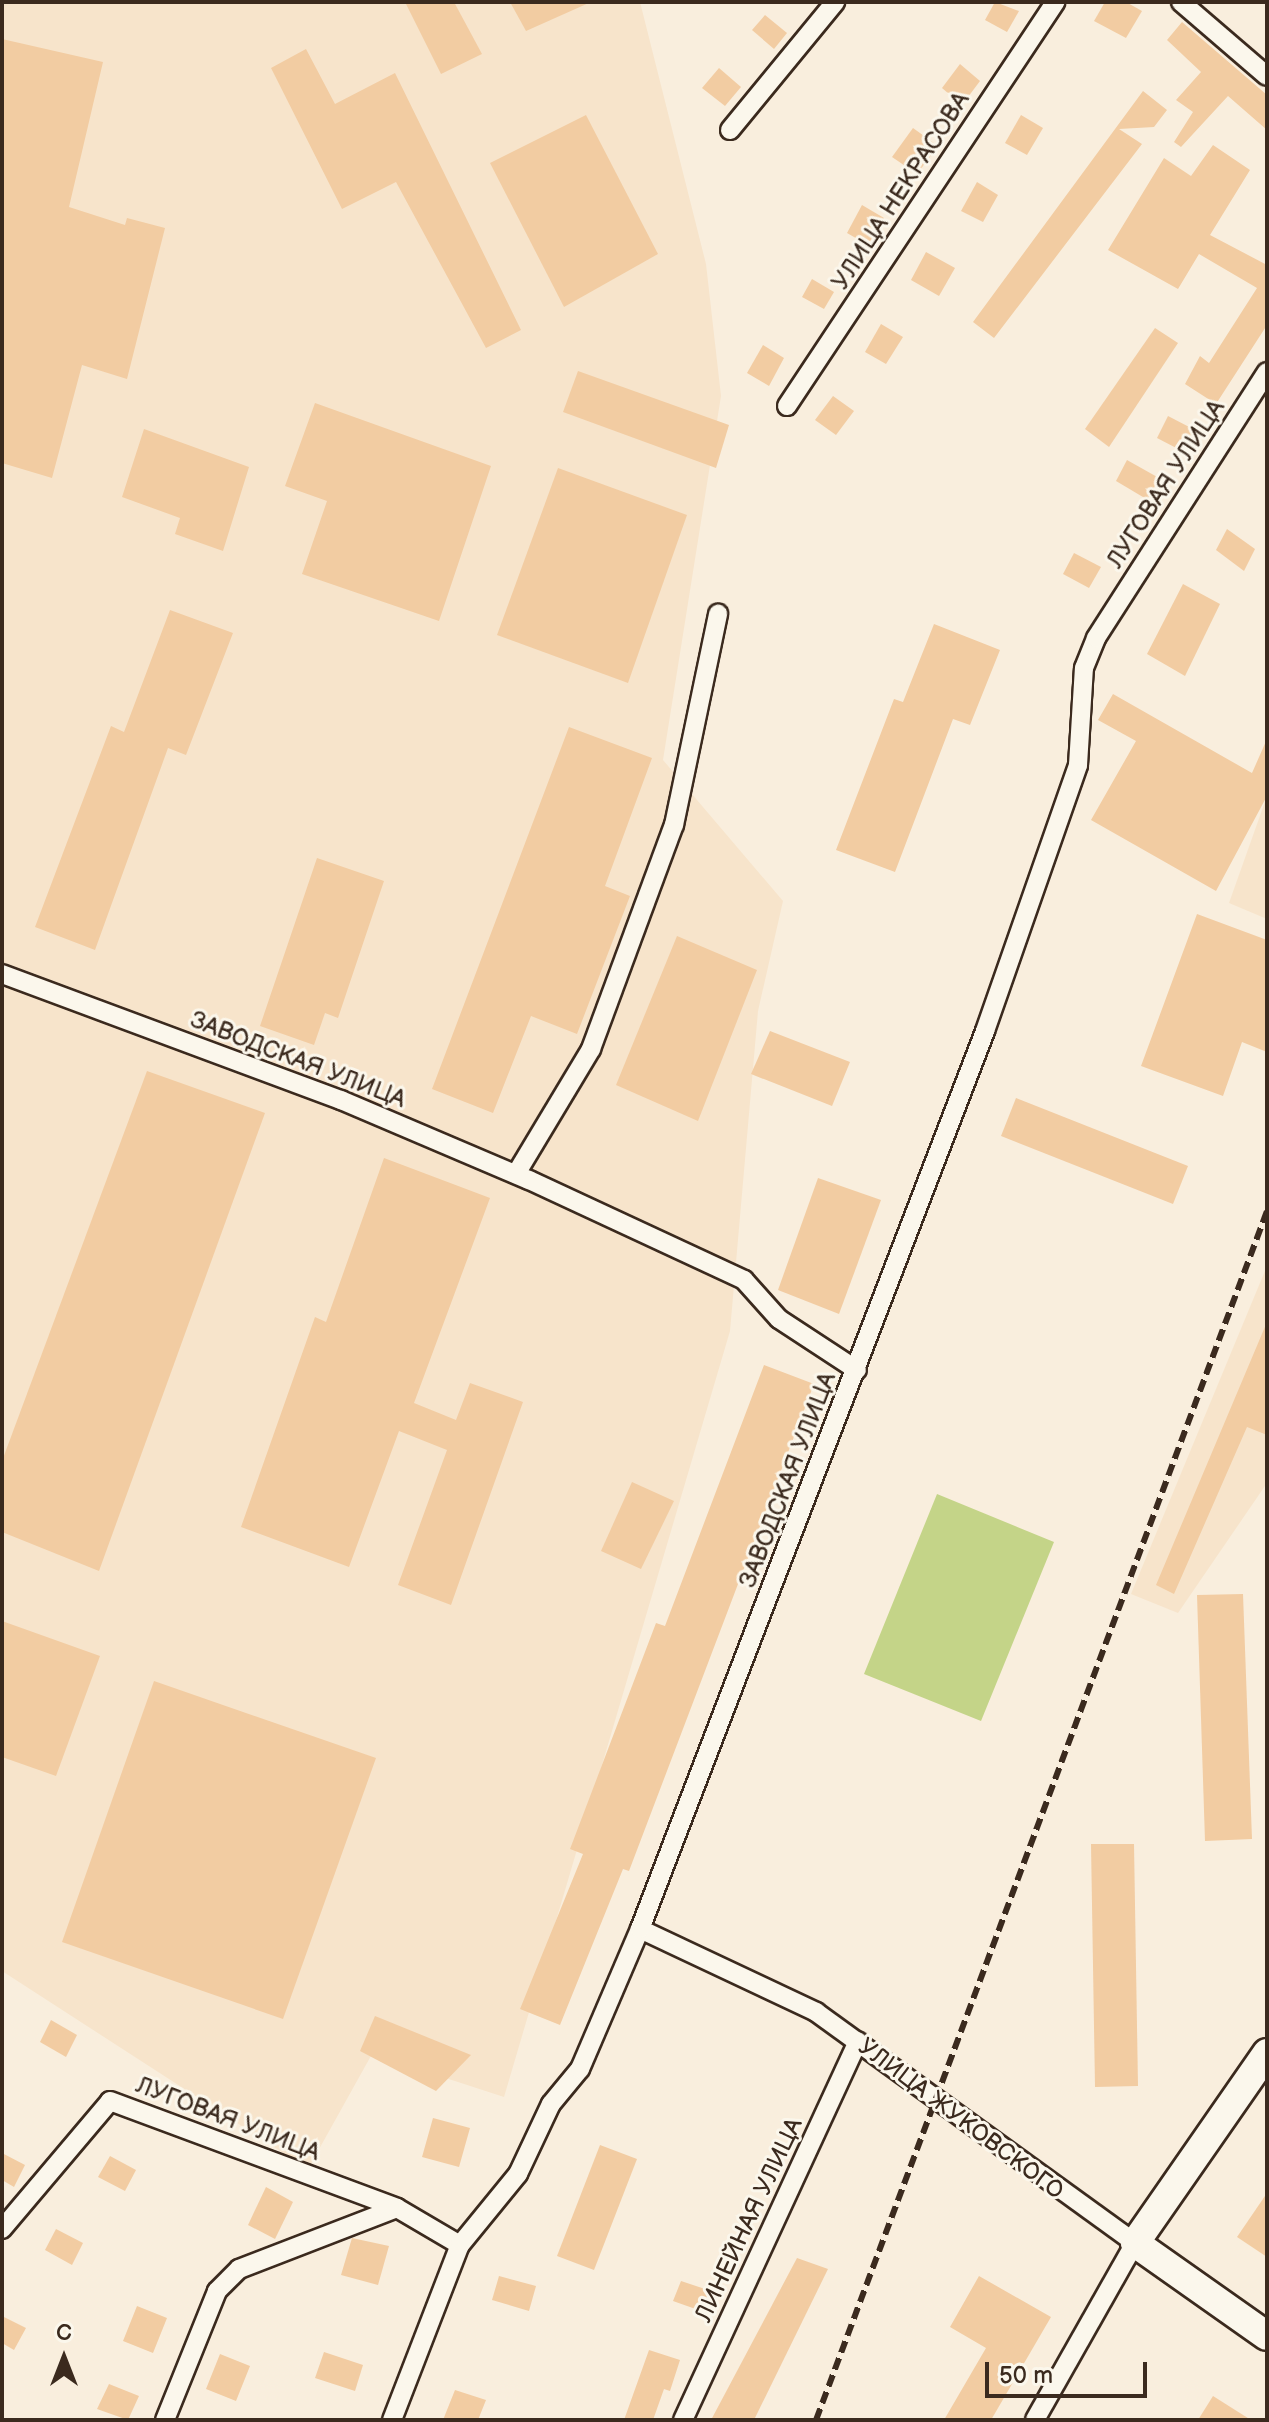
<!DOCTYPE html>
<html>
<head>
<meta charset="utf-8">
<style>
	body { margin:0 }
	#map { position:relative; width:1269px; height:2422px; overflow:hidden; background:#f9eedd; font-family:"Balsamiq Sans",sans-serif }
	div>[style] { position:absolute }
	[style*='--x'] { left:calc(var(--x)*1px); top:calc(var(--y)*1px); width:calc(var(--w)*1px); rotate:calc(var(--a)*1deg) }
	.built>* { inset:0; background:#f7e4cb }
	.green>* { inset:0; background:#c4d488 }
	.building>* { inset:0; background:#f2cca2 }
	.roads { filter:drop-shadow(2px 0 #3b2a1e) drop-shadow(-2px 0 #3b2a1e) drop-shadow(0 2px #3b2a1e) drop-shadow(0 -2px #3b2a1e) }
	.street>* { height:18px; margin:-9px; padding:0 9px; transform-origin:9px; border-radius:9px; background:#fbf7ec }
	.primary>* { height:28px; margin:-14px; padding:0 14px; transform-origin:14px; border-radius:14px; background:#fbf7ec }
	.rail>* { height:6px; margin-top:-3px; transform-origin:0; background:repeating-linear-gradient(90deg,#3b2a1e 0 12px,transparent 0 18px) }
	span { translate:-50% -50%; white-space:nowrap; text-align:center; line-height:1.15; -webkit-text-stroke:6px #fbf7ec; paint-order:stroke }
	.street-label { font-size:24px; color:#3b2a1e }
	.frame { position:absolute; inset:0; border:4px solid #3b2a1e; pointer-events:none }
	.north { position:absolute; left:24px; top:2318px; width:80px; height:80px; -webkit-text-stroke:6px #fbf7ec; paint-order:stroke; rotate:0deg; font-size:22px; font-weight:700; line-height:32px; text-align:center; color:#3b2a1e }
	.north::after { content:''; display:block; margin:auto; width:28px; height:36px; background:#3b2a1e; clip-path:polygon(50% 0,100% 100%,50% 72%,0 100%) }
	.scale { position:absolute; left:985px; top:2362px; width:162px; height:36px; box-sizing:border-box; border:4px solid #3b2a1e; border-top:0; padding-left:10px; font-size:24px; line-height:28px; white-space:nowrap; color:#3b2a1e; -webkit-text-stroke:6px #fbf7ec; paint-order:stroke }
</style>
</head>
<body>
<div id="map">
	<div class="built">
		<i style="clip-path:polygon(2px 2px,640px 2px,706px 264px,721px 396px,663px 760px,783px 901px,758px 1011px,730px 1331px,504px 2097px,372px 2054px,308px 2169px,2px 1971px)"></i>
		<i style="clip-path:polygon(1267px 796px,1267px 919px,1229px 903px)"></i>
		<i style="clip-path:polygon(1267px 1266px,1267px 1483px,1178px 1613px,1131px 1594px)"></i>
	</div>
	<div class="green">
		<i style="clip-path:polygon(937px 1494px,1054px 1542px,981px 1721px,864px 1674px)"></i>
	</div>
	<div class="building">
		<i style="clip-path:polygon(405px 2px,454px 2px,482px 54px,441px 74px)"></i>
		<i style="clip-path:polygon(510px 2px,591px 2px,526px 31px)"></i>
		<i style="clip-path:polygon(995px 2px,1019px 11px,1007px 32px,985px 20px)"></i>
		<i style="clip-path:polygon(1105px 2px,1126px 2px,1142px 11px,1126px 38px,1094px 21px)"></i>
		<i style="clip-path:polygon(765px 15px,787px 33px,774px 49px,752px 30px)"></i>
		<i style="clip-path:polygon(1182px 22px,1267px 95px,1267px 130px,1228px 96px,1181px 147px,1174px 142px,1193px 112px,1176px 100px,1201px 72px,1167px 40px)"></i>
		<i style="clip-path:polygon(2px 39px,103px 62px,69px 207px,125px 225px,127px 218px,165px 228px,127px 379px,82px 365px,52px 478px,2px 463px)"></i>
		<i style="clip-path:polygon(306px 49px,335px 104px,395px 73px,521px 330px,486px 348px,396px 182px,342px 209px,271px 68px)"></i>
		<i style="clip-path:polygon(960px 64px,980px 81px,962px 105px,942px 88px)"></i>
		<i style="clip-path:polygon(719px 68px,741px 87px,725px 106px,702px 88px)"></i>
		<i style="clip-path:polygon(1143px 91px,1167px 110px,1154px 127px,1119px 129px,1142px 144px,994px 338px,973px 322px)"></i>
		<i style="clip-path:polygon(586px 115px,658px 254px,564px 307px,490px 163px)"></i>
		<i style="clip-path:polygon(1021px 115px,1043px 128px,1027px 155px,1005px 143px)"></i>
		<i style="clip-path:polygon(913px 128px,938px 146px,917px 174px,892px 157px)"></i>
		<i style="clip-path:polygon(1213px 145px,1250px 170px,1210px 235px,1267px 265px,1267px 325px,1216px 404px,1185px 384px,1200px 356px,1209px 363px,1257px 288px,1199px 254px,1178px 289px,1108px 250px,1164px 158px,1191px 176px)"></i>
		<i style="clip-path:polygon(977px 182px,998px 195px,983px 222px,961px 211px)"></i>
		<i style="clip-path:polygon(862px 205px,884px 218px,868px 245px,847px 233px)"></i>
		<i style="clip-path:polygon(926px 252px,955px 268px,939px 296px,911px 280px)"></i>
		<i style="clip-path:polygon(812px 279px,834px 292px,824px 309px,802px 297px)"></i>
		<i style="clip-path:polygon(881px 324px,903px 337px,886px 364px,865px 352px)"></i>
		<i style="clip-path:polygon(1155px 328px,1178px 343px,1109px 447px,1085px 429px)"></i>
		<i style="clip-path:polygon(763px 345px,784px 358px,769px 386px,747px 373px)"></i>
		<i style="clip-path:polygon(578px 371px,729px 425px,716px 468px,563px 412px)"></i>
		<i style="clip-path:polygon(833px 396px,854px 411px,836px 435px,815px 420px)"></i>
		<i style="clip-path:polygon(315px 403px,491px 466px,439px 621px,302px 574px,327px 501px,285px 486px)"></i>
		<i style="clip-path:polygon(1168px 416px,1195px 430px,1184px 452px,1157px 438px)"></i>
		<i style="clip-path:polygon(144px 429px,249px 467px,223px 551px,175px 534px,180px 518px,122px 497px)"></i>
		<i style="clip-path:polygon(1127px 460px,1159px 478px,1148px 500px,1116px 481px)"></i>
		<i style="clip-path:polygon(558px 468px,687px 515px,628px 683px,497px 635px)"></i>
		<i style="clip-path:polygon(1227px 529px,1255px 549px,1244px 571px,1216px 550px)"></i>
		<i style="clip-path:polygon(1074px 553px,1101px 567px,1089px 588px,1063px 574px)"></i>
		<i style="clip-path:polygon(1183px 584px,1220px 604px,1185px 676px,1147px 654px)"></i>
		<i style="clip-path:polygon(170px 610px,233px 633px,186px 755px,168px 748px,95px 950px,35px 927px,111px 726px,124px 732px)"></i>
		<i style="clip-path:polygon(934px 624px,1000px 650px,970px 725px,953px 719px,895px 872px,836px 850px,894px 699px,903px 702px)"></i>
		<i style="clip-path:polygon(1113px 694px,1252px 773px,1267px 739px,1267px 796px,1216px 891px,1091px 820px,1136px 741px,1098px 720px)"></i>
		<i style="clip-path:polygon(569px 727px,652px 758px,605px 886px,630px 896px,577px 1034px,531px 1016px,493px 1113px,432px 1089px)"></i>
		<i style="clip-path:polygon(317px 858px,384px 881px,338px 1018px,325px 1013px,314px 1045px,260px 1026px)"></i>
		<i style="clip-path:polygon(1197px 914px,1267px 940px,1267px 1052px,1242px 1042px,1223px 1096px,1141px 1066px)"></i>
		<i style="clip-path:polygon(677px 936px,757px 970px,698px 1121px,616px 1085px)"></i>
		<i style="clip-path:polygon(770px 1031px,850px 1062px,832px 1106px,751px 1074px)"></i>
		<i style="clip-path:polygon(147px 1071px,265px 1113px,99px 1571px,2px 1532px,2px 1461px)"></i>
		<i style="clip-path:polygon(1016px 1098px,1188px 1166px,1173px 1204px,1001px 1136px)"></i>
		<i style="clip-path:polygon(384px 1158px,490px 1198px,414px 1403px,456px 1420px,470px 1383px,523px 1402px,451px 1605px,398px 1585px,447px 1450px,399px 1431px,349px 1567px,241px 1527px,315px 1317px,326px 1322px)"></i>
		<i style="clip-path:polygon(818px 1178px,881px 1200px,839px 1314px,778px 1290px)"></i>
		<i style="clip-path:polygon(1267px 1322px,1267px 1435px,1247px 1427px,1174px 1594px,1156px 1585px)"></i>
		<i style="clip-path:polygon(764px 1365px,814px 1384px,629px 1871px,623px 1869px,560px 2025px,520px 2009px,583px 1854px,570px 1849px,656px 1623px,665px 1626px)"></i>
		<i style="clip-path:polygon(632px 1482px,674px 1501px,641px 1569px,601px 1551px)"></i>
		<i style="clip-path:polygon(1243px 1594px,1252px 1839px,1205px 1841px,1197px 1595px)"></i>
		<i style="clip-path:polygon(2px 1621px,100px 1656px,56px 1776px,2px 1757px)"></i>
		<i style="clip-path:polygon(154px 1681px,376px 1758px,283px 2019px,62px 1942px)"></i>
		<i style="clip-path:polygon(1091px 1844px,1134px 1844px,1138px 2086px,1095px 2087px)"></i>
		<i style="clip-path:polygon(375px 2016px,471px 2055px,436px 2091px,360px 2051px)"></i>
		<i style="clip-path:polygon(51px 2020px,77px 2035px,66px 2057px,40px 2042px)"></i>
		<i style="clip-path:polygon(433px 2118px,470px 2128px,459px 2167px,422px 2157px)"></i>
		<i style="clip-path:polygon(600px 2145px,637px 2159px,594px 2270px,557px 2256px)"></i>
		<i style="clip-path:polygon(2px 2153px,25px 2165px,14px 2187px,2px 2180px)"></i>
		<i style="clip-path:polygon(110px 2156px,136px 2170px,125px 2191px,98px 2177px)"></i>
		<i style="clip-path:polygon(266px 2187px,293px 2202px,275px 2239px,248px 2225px)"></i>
		<i style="clip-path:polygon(1267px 2193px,1267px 2257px,1237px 2237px)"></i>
		<i style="clip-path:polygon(56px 2229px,83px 2243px,72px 2265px,45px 2250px)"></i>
		<i style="clip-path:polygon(352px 2238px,389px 2246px,378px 2285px,341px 2275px)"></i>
		<i style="clip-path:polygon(797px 2258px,828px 2269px,754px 2420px,711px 2420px)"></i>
		<i style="clip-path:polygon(499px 2276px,536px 2286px,529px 2311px,492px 2300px)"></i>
		<i style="clip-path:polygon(979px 2276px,1051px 2317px,991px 2420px,944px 2420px,986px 2348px,950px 2327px)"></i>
		<i style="clip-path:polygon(681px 2281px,711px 2291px,704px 2312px,673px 2301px)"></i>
		<i style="clip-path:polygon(137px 2306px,167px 2318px,153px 2353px,123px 2341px)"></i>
		<i style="clip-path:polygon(2px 2316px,26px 2328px,14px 2350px,2px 2343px)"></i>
		<i style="clip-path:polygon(649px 2350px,680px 2360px,670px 2391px,664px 2389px,653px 2420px,624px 2420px)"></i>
		<i style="clip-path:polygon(324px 2352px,363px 2365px,355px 2391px,315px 2378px)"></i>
		<i style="clip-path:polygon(220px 2354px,250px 2366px,236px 2401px,206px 2389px)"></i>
		<i style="clip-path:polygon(109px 2384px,139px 2396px,128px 2420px,97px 2409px)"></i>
		<i style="clip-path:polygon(455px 2390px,486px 2400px,478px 2420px,443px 2420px)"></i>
		<i style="clip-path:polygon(1213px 2396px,1251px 2420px,1198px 2420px)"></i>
	</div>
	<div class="roads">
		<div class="street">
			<i style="--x:1181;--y:2;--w:113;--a:40.7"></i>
			<i style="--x:730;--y:130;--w:166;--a:-50.6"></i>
			<i style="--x:787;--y:406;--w:485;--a:-56.4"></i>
			<i style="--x:2;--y:974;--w:362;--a:20.4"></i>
			<i style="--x:341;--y:1100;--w:204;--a:23.1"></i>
			<i style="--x:529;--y:1180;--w:237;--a:24.9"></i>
			<i style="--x:744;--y:1280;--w:52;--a:48.1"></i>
			<i style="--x:779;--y:1319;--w:93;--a:33.2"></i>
			<i style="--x:516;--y:1174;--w:146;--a:-59"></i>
			<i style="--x:591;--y:1049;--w:239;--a:-69.7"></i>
			<i style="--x:674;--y:825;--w:216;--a:-78.2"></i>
			<i style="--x:640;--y:1929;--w:195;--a:25.2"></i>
			<i style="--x:816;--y:2012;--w:394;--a:35.9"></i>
			<i style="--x:1135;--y:2243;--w:203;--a:119.5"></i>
			<i style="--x:2;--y:2229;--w:167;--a:-49.8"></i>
			<i style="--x:110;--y:2101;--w:306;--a:20.4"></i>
			<i style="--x:165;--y:2420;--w:139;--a:-68"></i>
			<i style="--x:217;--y:2291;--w:31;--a:-45"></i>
			<i style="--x:239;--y:2269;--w:169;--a:-21.1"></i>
			<i style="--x:397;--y:2208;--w:73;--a:30.4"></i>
			<i style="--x:392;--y:2420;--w:188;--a:-68.8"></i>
			<i style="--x:460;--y:2245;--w:92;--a:-50.8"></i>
			<i style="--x:518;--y:2174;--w:77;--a:-64.8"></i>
			<i style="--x:551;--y:2104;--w:45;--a:-50.4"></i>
			<i style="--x:580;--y:2069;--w:152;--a:-66.8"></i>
			<i style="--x:640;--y:1929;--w:962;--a:-68.98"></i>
			<i style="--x:985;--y:1031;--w:282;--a:-70.7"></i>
			<i style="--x:1078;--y:765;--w:97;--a:-86.5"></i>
			<i style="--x:1084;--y:668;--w:32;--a:-68"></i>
			<i style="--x:1096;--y:638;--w:316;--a:-57.3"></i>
			<i style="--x:683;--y:2420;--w:417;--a:-65.2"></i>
		</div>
		<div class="primary">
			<i style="--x:1267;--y:2053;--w:231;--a:124.8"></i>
			<i style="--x:1135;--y:2243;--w:161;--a:35.2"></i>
		</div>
	</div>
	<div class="rail">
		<i style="--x:816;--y:2420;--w:1290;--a:-69.54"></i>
	</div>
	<div class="street-label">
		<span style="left:901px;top:191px;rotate:-57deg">УЛИЦА НЕКРАСОВА</span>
		<span style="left:1166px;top:484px;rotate:-57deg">ЛУГОВАЯ УЛИЦА</span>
		<span style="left:298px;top:1060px;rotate:21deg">ЗАВОДСКАЯ УЛИЦА</span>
		<span style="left:788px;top:1480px;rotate:-69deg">ЗАВОДСКАЯ УЛИЦА</span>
		<span style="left:228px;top:2119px;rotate:21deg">ЛУГОВАЯ УЛИЦА</span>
		<span style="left:961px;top:2119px;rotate:37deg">УЛИЦА ЖУКОВСКОГО</span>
		<span style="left:749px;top:2220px;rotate:-65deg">ЛИНЕЙНАЯ УЛИЦА</span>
	</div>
	<div class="frame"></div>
	<div class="north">С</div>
	<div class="scale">50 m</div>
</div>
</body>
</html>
